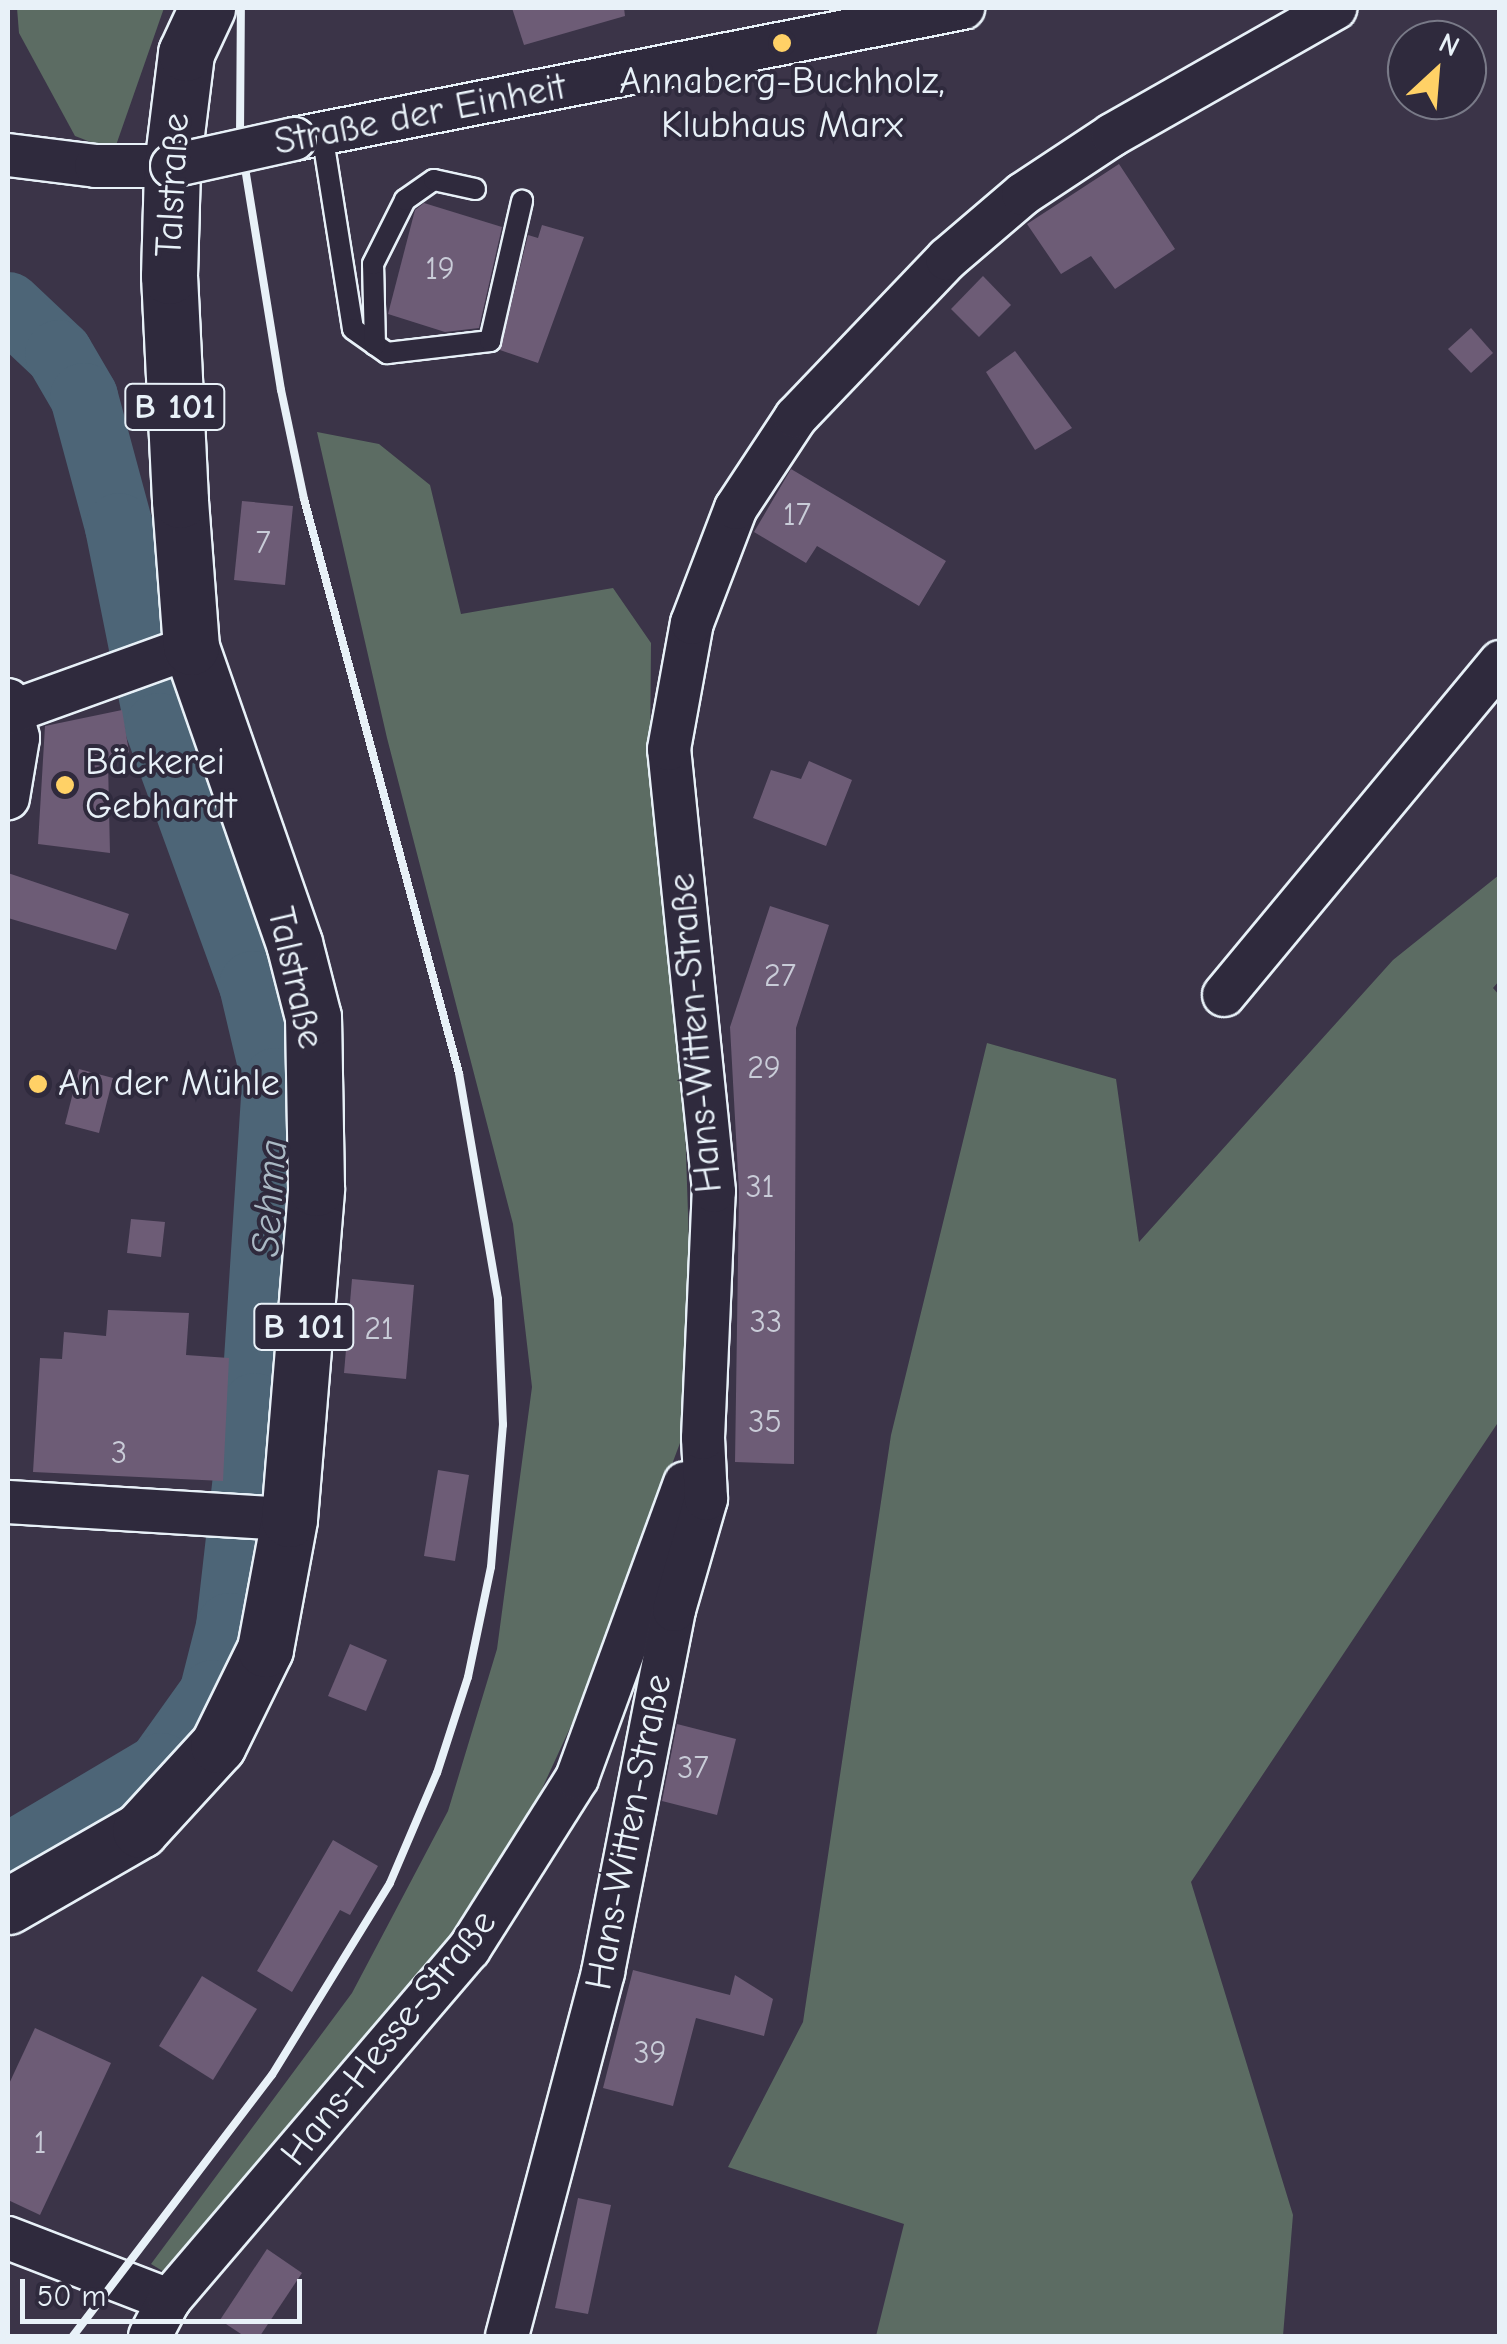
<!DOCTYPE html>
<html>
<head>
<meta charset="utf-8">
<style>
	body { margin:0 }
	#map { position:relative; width:1507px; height:2344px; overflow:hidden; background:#3b3448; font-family:"Comic Neue",sans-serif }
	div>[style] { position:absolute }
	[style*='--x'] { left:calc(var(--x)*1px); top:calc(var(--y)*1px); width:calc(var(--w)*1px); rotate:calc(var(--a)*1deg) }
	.green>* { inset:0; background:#5c6c63 }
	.river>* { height:68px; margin:-34px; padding:0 34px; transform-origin:34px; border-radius:34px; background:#4d6577 }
	.building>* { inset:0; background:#6d5c76 }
	.roads { filter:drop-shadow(2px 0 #e8f1f8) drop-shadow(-2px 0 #e8f1f8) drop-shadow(0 2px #e8f1f8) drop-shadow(0 -2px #e8f1f8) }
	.lane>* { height:20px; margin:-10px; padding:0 10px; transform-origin:10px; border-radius:10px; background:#2f2a3d }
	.street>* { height:42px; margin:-21px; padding:0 21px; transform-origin:21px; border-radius:21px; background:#2f2a3d }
	.primary>* { height:55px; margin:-27.5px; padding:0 27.5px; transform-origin:27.5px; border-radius:27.5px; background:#2f2a3d }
	.rail>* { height:8px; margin:-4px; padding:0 4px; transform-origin:4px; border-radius:4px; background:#e8f1f8 }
	.bridges { filter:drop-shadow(2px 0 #e8f1f8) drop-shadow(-2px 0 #e8f1f8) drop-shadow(0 2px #e8f1f8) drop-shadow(0 -2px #e8f1f8) }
	.street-bridge>* { height:42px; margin:-21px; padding:0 21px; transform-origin:21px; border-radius:21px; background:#2f2a3d }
	.dots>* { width:28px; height:28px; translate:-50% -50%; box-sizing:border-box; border:5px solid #2f2a3d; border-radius:50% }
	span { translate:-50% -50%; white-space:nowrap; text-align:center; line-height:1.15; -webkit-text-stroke:8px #2f2a3d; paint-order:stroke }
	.number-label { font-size:32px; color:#c9ccd8 }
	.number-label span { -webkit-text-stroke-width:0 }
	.shield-label span { padding:2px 8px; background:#2f2a3d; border:2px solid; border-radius:8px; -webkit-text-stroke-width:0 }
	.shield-label { font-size:35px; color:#e8f1f8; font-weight:700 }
	.poi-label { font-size:38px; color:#e8f1f8 }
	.left { translate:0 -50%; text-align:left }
	.street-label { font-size:38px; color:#e8f1f8 }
	.water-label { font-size:40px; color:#aab9c4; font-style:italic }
	.frame { position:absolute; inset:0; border:10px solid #e8f1f8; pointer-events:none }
	.north { position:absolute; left:1387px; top:20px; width:100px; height:100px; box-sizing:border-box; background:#2f2a3d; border:2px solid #797a88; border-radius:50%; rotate:26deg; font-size:28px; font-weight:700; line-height:40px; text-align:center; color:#e8f1f8 }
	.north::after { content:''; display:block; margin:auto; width:35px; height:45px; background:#ffd166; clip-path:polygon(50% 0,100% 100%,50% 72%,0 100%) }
	.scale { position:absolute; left:20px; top:2279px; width:282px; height:45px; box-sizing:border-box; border:5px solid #e8f1f8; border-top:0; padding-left:12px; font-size:30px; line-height:35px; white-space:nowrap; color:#e8f1f8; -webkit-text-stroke:8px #2f2a3d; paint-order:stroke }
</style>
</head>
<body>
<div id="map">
	<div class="green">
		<i style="clip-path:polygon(17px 8px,164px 8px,114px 151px,75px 136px,19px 33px)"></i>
		<i style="clip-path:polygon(317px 432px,379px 444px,430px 485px,461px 614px,613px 588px,651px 643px,650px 758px,685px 1124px,691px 1303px,680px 1443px,587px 1691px,523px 1830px,401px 2006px,166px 2273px,151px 2264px,352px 1993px,448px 1811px,497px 1649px,532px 1387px,513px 1224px,387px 738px)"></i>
		<i style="clip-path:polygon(1499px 875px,1499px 981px,1493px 988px,1500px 996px,1499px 1421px,1191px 1882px,1293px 2215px,1283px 2336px,876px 2336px,904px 2224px,728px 2167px,803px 2022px,891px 1435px,987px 1043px,1116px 1079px,1139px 1242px,1393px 960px)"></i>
	</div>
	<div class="river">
		<i style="--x:8;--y:306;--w:70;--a:43.3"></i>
		<i style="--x:59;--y:354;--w:50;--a:59.8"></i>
		<i style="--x:84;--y:397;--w:135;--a:74.9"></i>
		<i style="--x:119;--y:527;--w:204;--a:78.7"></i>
		<i style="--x:159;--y:727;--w:275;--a:70"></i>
		<i style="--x:253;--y:985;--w:100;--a:76.7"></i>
		<i style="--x:276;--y:1082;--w:326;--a:93.7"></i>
		<i style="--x:255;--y:1407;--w:221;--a:96.5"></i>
		<i style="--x:230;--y:1627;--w:69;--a:104.2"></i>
		<i style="--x:213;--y:1694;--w:90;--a:125.5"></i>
		<i style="--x:161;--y:1767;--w:178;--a:149.3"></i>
	</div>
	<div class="building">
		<i style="clip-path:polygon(512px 8px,624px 8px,625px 16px,524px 45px)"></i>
		<i style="clip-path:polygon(1119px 164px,1175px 249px,1115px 289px,1091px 256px,1061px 274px,1027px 224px)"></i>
		<i style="clip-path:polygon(424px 203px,502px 227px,479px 328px,445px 332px,388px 314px,415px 210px)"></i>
		<i style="clip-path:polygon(542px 225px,584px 237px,538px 363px,500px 350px,528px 235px,538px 238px)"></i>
		<i style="clip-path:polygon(983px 276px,1011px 305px,979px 337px,951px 309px)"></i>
		<i style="clip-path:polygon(1471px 328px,1493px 353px,1471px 373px,1448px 349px)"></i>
		<i style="clip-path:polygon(1015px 351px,1072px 428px,1035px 450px,986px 372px)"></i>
		<i style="clip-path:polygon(791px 469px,946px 561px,919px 606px,817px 546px,806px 563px,754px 532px)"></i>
		<i style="clip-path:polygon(242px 501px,293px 506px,285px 585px,234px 580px)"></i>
		<i style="clip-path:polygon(122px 710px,129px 752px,108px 761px,110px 853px,38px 844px,45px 726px)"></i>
		<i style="clip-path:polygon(809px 761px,852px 780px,826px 846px,753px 818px,771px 770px,801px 779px)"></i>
		<i style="clip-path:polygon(8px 873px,129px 914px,116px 950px,8px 918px)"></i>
		<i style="clip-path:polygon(770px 906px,829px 925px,796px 1028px,794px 1464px,735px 1462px,739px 1192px,730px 1027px)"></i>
		<i style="clip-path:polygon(79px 1069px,113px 1078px,99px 1133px,65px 1124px)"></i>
		<i style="clip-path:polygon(131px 1219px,165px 1222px,161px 1257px,127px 1253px)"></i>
		<i style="clip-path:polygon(352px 1279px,414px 1285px,406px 1379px,344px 1373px)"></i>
		<i style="clip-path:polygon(108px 1310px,189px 1313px,186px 1355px,229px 1358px,223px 1481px,33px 1472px,40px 1358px,62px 1359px,64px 1332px,106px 1336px)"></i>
		<i style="clip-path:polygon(438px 1470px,469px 1475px,455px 1561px,424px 1556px)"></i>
		<i style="clip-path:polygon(350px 1644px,387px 1660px,366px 1711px,328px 1696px)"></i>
		<i style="clip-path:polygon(677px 1724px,736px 1739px,717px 1815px,662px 1801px)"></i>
		<i style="clip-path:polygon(333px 1840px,378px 1866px,350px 1915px,340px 1910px,292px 1992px,257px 1971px)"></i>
		<i style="clip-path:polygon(633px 1970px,730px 1995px,735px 1975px,773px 1999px,764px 2036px,696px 2018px,673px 2106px,603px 2088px)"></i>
		<i style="clip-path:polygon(202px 1976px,257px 2009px,213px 2080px,159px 2046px)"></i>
		<i style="clip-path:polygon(35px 2028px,111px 2063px,40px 2215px,8px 2200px,8px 2086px)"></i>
		<i style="clip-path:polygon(578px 2198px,611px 2205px,588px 2314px,555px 2308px)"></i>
		<i style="clip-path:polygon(267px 2249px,302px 2273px,260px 2336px,244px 2336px,220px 2320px)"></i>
	</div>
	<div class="roads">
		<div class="lane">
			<i style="--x:322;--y:133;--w:198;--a:81"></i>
			<i style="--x:353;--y:329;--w:42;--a:35.2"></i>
			<i style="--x:387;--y:353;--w:104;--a:-6.6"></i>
			<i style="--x:490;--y:341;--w:144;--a:-77.1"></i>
			<i style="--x:375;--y:345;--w:81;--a:-91.4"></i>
			<i style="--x:373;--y:264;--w:72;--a:-63.4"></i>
			<i style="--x:405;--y:200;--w:35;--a:-35"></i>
			<i style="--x:434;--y:180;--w:42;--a:12.4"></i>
		</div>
		<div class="street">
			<i style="--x:294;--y:139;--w:682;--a:-11.08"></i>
			<i style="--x:8;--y:155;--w:89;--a:7.1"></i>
			<i style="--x:96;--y:166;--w:76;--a:0"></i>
			<i style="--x:8;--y:700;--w:39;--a:75"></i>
			<i style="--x:18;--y:738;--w:61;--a:99.5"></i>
			<i style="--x:8;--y:713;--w:195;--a:-19.8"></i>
			<i style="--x:1224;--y:995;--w:433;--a:-50.3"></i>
			<i style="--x:8;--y:1502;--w:282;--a:3.5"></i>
			<i style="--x:8;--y:2238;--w:173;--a:21.1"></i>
			<i style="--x:150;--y:2336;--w:41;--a:-62.2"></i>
			<i style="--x:169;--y:2300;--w:462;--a:-49.5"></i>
			<i style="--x:469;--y:1949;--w:202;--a:-57.7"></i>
			<i style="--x:577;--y:1778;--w:314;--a:-69.9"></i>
			<i style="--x:507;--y:2336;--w:376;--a:-75.2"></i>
			<i style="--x:603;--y:1972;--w:369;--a:-78.9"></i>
			<i style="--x:674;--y:1610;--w:116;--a:-73.9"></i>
			<i style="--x:706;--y:1499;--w:61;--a:-92.8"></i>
			<i style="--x:703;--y:1438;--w:247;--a:-87.5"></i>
			<i style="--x:714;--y:1191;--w:444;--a:-95.8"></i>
			<i style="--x:669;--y:749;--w:128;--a:-79.7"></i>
			<i style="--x:692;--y:623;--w:123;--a:-69.1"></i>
			<i style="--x:736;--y:508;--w:109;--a:-56.6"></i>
			<i style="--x:796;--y:417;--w:219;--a:-46.3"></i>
			<i style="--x:947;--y:259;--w:100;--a:-40.5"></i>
			<i style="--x:1023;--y:194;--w:107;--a:-33.5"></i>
			<i style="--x:1112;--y:135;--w:257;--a:-29.6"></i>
		</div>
		<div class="primary">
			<i style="--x:8;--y:1906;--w:152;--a:-29.9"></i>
			<i style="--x:140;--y:1830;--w:115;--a:-47.5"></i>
			<i style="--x:218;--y:1745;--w:107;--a:-63.9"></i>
			<i style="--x:265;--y:1649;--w:132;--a:-79.5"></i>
			<i style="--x:289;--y:1519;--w:332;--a:-85.3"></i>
			<i style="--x:316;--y:1188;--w:171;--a:-91"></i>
			<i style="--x:313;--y:1017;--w:76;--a:-104.4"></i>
			<i style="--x:294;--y:943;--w:313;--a:-109.2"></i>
			<i style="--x:191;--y:647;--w:147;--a:-94.3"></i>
			<i style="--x:180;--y:500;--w:224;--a:-92.8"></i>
			<i style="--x:169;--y:276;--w:110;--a:-88.4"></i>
			<i style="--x:172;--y:166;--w:114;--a:-82.9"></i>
			<i style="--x:186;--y:53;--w:50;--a:-65"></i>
		</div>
	</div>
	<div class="rail">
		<i style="--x:73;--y:2336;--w:328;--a:-52.7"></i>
		<i style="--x:272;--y:2075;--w:225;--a:-58.4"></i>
		<i style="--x:390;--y:1883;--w:120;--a:-66.9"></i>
		<i style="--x:437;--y:1773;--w:101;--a:-72.1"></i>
		<i style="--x:468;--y:1677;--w:112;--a:-78.2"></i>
		<i style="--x:491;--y:1567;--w:143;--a:-85.2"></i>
		<i style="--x:503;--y:1425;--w:126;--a:-92.3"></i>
		<i style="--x:498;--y:1299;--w:229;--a:-99.8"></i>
		<i style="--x:459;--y:1073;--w:595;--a:-105.11"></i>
		<i style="--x:304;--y:499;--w:111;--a:-101.9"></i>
		<i style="--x:281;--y:390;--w:257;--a:-99.2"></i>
		<i style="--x:240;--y:136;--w:128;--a:-89.6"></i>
	</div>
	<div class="bridges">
		<div class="street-bridge">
			<i style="--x:172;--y:166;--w:125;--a:-12.5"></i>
		</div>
	</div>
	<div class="dots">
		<i style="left:782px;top:43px;background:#ffd166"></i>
		<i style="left:65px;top:785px;background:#ffd166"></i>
		<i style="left:38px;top:1084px;background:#ffd166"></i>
	</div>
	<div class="number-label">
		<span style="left:440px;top:269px">19</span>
		<span style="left:797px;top:515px">17</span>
		<span style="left:263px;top:543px">7</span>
		<span style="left:780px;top:976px">27</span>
		<span style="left:764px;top:1068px">29</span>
		<span style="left:760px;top:1187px">31</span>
		<span style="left:766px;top:1322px">33</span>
		<span style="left:379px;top:1329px">21</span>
		<span style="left:765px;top:1422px">35</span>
		<span style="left:119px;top:1453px">3</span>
		<span style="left:693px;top:1768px">37</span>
		<span style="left:650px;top:2053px">39</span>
		<span style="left:40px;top:2143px">1</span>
	</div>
	<div class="shield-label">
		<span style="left:175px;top:407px">B 101</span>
		<span style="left:304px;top:1327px">B 101</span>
	</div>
	<div class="poi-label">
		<span style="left:782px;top:104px">Annaberg-Buchholz,<br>Klubhaus Marx</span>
		<span class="left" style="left:85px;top:785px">Bäckerei<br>Gebhardt</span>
		<span class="left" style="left:58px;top:1084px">An der Mühle</span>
	</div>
	<div class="street-label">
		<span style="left:420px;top:115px;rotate:-11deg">Straße der Einheit</span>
		<span style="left:173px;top:185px;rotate:-87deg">Talstraße</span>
		<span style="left:295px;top:978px;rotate:77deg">Talstraße</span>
		<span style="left:696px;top:1033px;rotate:-95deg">Hans-Witten-Straße</span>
		<span style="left:629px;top:1832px;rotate:-79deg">Hans-Witten-Straße</span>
		<span style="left:389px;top:2038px;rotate:-51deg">Hans-Hesse-Straße</span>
	</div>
	<div class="water-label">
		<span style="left:269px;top:1198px;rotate:-86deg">Sehma</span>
	</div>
	<div class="frame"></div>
	<div class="north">N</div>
	<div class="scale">50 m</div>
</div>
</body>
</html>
